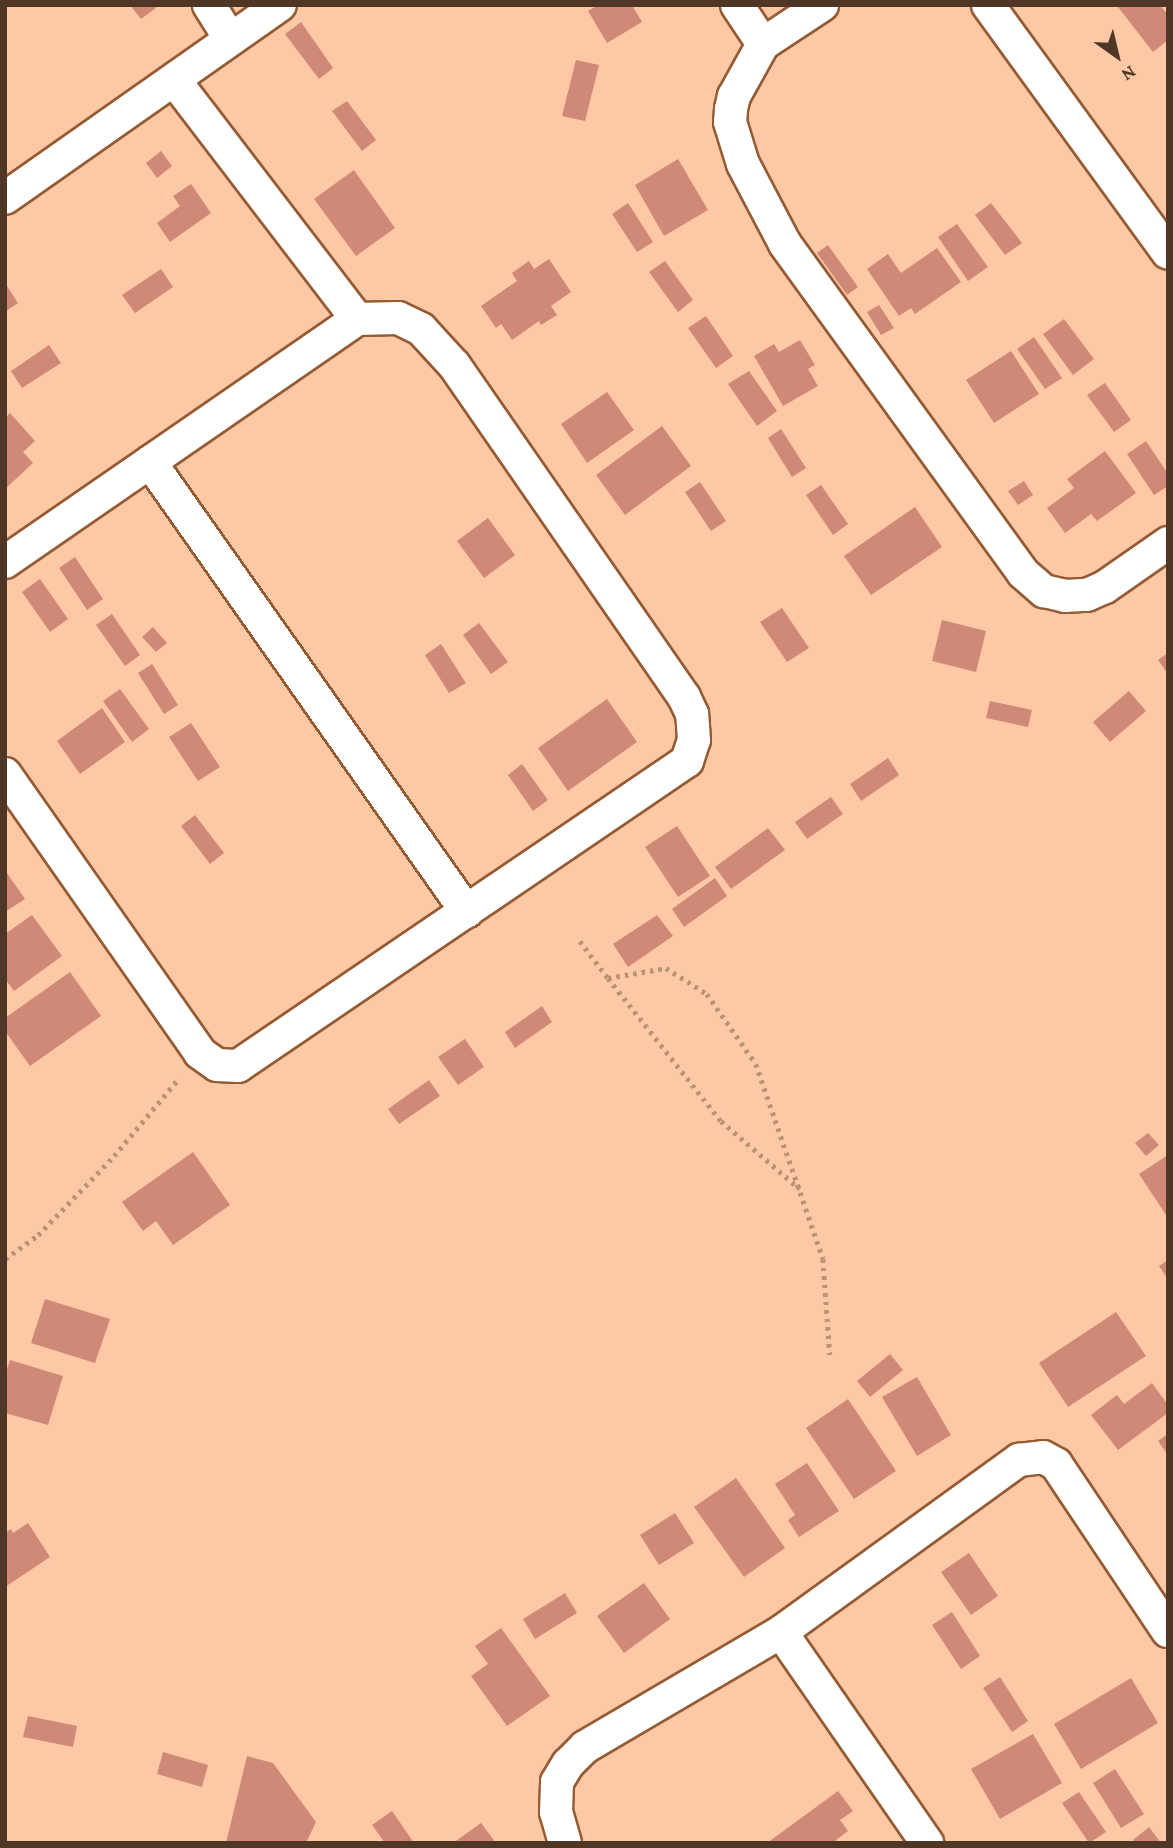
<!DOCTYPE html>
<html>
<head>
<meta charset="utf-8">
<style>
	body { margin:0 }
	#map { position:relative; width:1173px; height:1848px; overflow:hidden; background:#fcc8a6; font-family:"Crimson Pro",serif }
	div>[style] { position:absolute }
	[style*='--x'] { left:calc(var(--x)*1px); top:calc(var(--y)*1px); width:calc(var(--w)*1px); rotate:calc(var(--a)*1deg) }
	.building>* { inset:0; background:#d18977 }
	.path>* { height:4.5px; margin-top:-2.25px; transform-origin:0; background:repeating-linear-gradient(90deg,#bd9377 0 3.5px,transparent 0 8.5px) }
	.roads { filter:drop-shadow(2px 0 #955b33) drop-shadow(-2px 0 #955b33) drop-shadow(0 2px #955b33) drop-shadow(0 -2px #955b33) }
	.street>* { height:32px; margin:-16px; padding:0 16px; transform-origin:16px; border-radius:16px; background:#fff }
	span { translate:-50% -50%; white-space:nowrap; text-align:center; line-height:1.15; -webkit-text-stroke:6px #fcc8a6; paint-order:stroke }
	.frame { position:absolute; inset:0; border:7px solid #503625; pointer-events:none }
	.north { position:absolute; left:1082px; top:21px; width:70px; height:70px; -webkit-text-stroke:5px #fcc8a6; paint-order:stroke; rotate:146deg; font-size:19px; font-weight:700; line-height:28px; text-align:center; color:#503625 }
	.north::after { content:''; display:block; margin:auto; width:24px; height:32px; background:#503625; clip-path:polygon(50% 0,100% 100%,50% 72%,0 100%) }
</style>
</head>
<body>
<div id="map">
	<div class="building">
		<i style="clip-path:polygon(130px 5px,154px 5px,156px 8px,141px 19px)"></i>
		<i style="clip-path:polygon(598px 5px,632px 5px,642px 22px,607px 43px,588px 11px)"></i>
		<i style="clip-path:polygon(1120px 5px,1160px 5px,1168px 15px,1168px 40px,1153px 52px,1118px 7px)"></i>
		<i style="clip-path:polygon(301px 22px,333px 68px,319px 79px,285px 34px)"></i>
		<i style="clip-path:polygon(576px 60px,599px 65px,585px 121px,562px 116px)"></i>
		<i style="clip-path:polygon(347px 101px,376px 140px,362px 151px,332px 111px)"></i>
		<i style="clip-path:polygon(161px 151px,172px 166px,157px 178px,146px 163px)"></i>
		<i style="clip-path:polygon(678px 159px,708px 210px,664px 236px,635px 185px)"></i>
		<i style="clip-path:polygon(354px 170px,395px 228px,356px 256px,314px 199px)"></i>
		<i style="clip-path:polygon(191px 184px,211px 213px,170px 242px,157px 223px,180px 206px,173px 196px)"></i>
		<i style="clip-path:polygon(628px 203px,653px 242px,637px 252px,612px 214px)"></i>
		<i style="clip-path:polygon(991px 203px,1022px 243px,1005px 255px,975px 215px)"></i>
		<i style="clip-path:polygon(957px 224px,988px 267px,968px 281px,938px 237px)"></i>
		<i style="clip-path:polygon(828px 245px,858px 287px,847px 295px,817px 253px)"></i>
		<i style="clip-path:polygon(937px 248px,961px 282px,915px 314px,911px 308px,899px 316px,867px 269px,888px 254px,901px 273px)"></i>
		<i style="clip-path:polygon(549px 259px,571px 292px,551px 306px,557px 315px,541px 325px,539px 321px,512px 340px,501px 324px,496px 328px,481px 306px,517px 281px,512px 273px,529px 261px,534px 269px)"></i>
		<i style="clip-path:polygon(665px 261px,693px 300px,678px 312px,649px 272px)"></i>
		<i style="clip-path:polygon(161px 269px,173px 287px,135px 313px,122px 295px)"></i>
		<i style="clip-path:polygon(5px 283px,18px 303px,5px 312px)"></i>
		<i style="clip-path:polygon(879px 305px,894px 328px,881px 335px,867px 312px)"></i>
		<i style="clip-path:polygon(706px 316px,733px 356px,716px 368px,688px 328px)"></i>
		<i style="clip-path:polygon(1064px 319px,1094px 359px,1073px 375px,1043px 334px)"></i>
		<i style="clip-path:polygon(1034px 337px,1062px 378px,1045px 389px,1017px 349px)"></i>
		<i style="clip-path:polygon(800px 340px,815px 365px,808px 369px,818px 386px,783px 406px,754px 356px,774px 344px,779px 352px)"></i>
		<i style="clip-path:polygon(49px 345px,61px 363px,22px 388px,11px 371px)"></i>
		<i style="clip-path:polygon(1011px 351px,1039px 394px,994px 423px,966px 380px)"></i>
		<i style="clip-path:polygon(749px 371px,777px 411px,757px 426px,728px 384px)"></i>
		<i style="clip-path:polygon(1105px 383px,1131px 420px,1114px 432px,1087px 395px)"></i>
		<i style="clip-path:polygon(607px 392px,634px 430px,587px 463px,561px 424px)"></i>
		<i style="clip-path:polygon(10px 413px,35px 441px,23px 452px,33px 463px,5px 489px,5px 418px)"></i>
		<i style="clip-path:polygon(662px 426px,691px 466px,625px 515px,596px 475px)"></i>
		<i style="clip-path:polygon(781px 429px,806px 468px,792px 477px,768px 438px)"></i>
		<i style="clip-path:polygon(1146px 441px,1168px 474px,1168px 486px,1154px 495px,1127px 454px)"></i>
		<i style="clip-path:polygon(1105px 451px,1136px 493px,1097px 521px,1091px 514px,1065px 533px,1047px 508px,1074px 488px,1067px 479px)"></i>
		<i style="clip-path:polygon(1024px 481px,1033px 495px,1018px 505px,1008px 491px)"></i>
		<i style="clip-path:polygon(700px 482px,726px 521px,711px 531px,685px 492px)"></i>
		<i style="clip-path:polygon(821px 485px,848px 524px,833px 535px,806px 495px)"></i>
		<i style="clip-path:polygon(915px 507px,942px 547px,871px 595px,844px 556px)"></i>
		<i style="clip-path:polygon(488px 518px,515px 555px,484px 578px,457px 541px)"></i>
		<i style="clip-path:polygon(75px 557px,103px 599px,87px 610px,59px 568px)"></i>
		<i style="clip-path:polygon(40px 579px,68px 619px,50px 632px,22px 592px)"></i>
		<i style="clip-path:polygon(782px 608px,809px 648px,787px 662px,760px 622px)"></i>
		<i style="clip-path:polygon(112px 614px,140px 655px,125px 666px,96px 625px)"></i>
		<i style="clip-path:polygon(942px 620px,986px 631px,976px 672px,932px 661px)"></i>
		<i style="clip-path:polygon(479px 623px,508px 662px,491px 674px,463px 635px)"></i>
		<i style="clip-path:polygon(153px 627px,167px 643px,156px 652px,142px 637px)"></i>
		<i style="clip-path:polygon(441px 644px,466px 683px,449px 693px,425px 655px)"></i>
		<i style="clip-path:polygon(1168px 653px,1168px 674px,1158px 660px)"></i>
		<i style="clip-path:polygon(152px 664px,178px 705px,164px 714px,138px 673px)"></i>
		<i style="clip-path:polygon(120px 689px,149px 729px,132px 742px,103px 701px)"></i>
		<i style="clip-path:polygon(1129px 691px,1146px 711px,1110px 742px,1093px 722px)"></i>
		<i style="clip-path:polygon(607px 699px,637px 742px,568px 791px,538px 748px)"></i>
		<i style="clip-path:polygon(990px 701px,1032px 710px,1028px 727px,986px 718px)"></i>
		<i style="clip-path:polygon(102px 708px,125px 742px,80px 774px,57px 741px)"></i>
		<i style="clip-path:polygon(191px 723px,220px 767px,198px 781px,169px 737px)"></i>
		<i style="clip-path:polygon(888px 758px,899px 775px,861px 801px,850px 784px)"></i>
		<i style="clip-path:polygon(522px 764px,548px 800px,533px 811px,508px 775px)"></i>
		<i style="clip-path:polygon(831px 797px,843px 814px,807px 839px,795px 822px)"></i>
		<i style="clip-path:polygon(195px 815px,224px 853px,210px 864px,181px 826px)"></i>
		<i style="clip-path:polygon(677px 826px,710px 876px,678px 897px,645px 847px)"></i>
		<i style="clip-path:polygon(768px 828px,785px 850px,731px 889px,715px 867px)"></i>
		<i style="clip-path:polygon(5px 870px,25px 899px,5px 912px)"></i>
		<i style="clip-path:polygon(715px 878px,727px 896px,684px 927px,672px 909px)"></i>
		<i style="clip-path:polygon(32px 915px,62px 956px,14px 991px,5px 979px,5px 934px)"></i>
		<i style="clip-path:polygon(657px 915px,673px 936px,628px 967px,613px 944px)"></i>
		<i style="clip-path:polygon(70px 972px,101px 1016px,30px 1066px,5px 1031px,5px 1018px)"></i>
		<i style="clip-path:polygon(542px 1006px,552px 1022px,515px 1048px,505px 1032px)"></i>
		<i style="clip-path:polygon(465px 1039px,484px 1067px,458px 1085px,438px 1057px)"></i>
		<i style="clip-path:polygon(429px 1080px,440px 1096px,399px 1124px,388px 1109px)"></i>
		<i style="clip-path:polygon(1148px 1133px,1159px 1145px,1146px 1156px,1135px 1143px)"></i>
		<i style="clip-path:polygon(193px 1152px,230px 1205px,173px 1245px,156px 1221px,143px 1231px,122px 1202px)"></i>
		<i style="clip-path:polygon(1168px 1155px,1168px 1218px,1139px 1174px)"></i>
		<i style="clip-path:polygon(1168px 1260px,1168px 1279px,1159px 1266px)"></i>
		<i style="clip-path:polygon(45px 1299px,110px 1319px,95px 1363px,31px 1343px)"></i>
		<i style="clip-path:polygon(1116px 1312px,1146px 1356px,1068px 1407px,1039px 1363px)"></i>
		<i style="clip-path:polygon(890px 1354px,903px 1370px,870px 1397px,857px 1381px)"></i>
		<i style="clip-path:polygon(10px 1360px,63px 1376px,48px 1425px,5px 1413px,5px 1375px)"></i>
		<i style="clip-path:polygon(917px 1377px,951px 1435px,917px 1456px,882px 1397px)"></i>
		<i style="clip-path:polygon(1152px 1383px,1168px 1405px,1168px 1413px,1118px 1450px,1091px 1415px,1117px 1395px,1124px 1404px)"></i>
		<i style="clip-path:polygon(848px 1399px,896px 1471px,854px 1499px,806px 1428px)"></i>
		<i style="clip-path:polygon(1168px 1434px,1168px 1455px,1158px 1441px)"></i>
		<i style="clip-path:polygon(807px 1463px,839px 1511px,799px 1537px,788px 1520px,795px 1515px,775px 1484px)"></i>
		<i style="clip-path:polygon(736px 1478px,785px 1548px,744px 1577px,694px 1507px)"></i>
		<i style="clip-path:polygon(675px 1513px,694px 1543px,659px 1565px,640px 1535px)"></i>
		<i style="clip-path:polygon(28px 1523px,50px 1557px,5px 1587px,5px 1533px,11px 1529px,13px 1533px)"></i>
		<i style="clip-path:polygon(969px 1553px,998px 1596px,971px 1615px,941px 1572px)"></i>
		<i style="clip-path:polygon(644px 1583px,670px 1619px,624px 1653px,597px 1616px)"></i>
		<i style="clip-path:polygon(565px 1593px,577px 1613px,535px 1639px,523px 1619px)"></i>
		<i style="clip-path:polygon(952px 1612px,980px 1656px,961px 1669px,932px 1625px)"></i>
		<i style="clip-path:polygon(501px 1628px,550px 1696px,507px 1726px,471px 1676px,488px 1664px,475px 1646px)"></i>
		<i style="clip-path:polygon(1000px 1677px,1028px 1721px,1012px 1732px,983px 1688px)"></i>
		<i style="clip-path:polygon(1131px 1678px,1158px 1723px,1081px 1769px,1054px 1724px)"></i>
		<i style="clip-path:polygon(28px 1716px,77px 1726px,73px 1747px,23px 1737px)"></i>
		<i style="clip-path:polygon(1033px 1734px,1062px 1783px,1000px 1819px,971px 1769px)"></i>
		<i style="clip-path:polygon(163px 1752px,208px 1765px,202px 1787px,157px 1774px)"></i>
		<i style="clip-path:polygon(247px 1756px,273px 1763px,316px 1822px,306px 1843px,226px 1843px)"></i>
		<i style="clip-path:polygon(1115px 1769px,1144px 1814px,1121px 1828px,1093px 1783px)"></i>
		<i style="clip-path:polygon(838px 1791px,853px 1811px,840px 1820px,848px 1831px,836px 1840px,838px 1843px,767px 1843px)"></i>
		<i style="clip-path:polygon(1079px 1792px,1106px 1832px,1089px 1843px,1062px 1803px)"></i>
		<i style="clip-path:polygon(392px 1811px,414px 1843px,385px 1843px,372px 1825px)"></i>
		<i style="clip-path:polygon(481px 1823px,496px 1843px,453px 1843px)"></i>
		<i style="clip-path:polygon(1149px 1827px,1161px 1843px,1135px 1843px,1133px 1840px)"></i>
	</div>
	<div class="path">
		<i style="--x:580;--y:941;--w:46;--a:52.9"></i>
		<i style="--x:608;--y:978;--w:59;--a:-9.8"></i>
		<i style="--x:666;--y:968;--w:49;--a:32.4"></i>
		<i style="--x:707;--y:994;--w:85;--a:55"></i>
		<i style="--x:756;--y:1064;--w:206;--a:71"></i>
		<i style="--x:823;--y:1259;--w:96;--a:85.8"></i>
		<i style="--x:608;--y:978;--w:182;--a:51.7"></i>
		<i style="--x:721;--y:1121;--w:104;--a:40.7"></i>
		<i style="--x:5;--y:1259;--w:41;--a:-36"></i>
		<i style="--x:38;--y:1235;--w:110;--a:-46.1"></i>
		<i style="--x:114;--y:1156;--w:102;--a:-50.2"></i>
	</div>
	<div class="roads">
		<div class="street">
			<i style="--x:209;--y:5;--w:39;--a:58"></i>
			<i style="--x:737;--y:5;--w:47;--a:56.3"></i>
			<i style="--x:763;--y:44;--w:71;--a:-33.5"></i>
			<i style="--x:988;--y:5;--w:306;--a:54"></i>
			<i style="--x:763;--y:44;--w:60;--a:119.1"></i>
			<i style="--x:734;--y:96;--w:13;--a:103"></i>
			<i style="--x:731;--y:109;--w:13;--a:94"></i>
			<i style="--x:730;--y:122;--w:44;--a:72.8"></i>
			<i style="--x:743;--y:164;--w:90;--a:62.3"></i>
			<i style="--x:785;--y:244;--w:406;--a:54.1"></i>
			<i style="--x:1023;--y:573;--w:28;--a:41"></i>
			<i style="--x:1044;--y:591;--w:22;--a:13"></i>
			<i style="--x:1065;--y:596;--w:22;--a:-3"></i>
			<i style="--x:1087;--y:595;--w:20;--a:-24"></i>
			<i style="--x:1105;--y:587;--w:77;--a:-34.9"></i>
			<i style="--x:5;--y:198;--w:336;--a:-35.1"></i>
			<i style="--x:150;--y:462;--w:550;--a:54.84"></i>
			<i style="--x:5;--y:562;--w:428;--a:-34.6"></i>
			<i style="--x:5;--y:774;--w:340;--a:55"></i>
			<i style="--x:200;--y:1053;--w:21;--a:35"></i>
			<i style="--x:217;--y:1065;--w:21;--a:3"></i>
			<i style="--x:238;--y:1066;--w:543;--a:-34.19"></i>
			<i style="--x:687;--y:761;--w:22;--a:-72"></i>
			<i style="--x:694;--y:740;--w:26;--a:-94"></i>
			<i style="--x:692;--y:714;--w:19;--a:-115"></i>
			<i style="--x:684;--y:697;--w:404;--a:-124.7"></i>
			<i style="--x:454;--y:365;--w:49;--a:-132.5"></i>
			<i style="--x:421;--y:329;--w:25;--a:-154"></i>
			<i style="--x:398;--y:318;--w:41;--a:178.6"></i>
			<i style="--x:357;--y:319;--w:301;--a:-127.4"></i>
			<i style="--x:781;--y:1632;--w:257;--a:55.3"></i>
			<i style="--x:565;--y:1843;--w:32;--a:-106"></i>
			<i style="--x:556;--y:1812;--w:30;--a:-88"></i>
			<i style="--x:557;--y:1782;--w:21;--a:-59"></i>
			<i style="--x:568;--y:1764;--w:24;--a:-45"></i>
			<i style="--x:585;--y:1747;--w:227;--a:-30.4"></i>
			<i style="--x:781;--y:1632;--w:294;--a:-35.9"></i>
			<i style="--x:1019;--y:1460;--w:24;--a:-7"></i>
			<i style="--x:1043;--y:1457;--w:15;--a:28"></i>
			<i style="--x:1056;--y:1464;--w:201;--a:56.2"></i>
		</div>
	</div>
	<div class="frame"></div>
	<div class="north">N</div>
</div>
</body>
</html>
